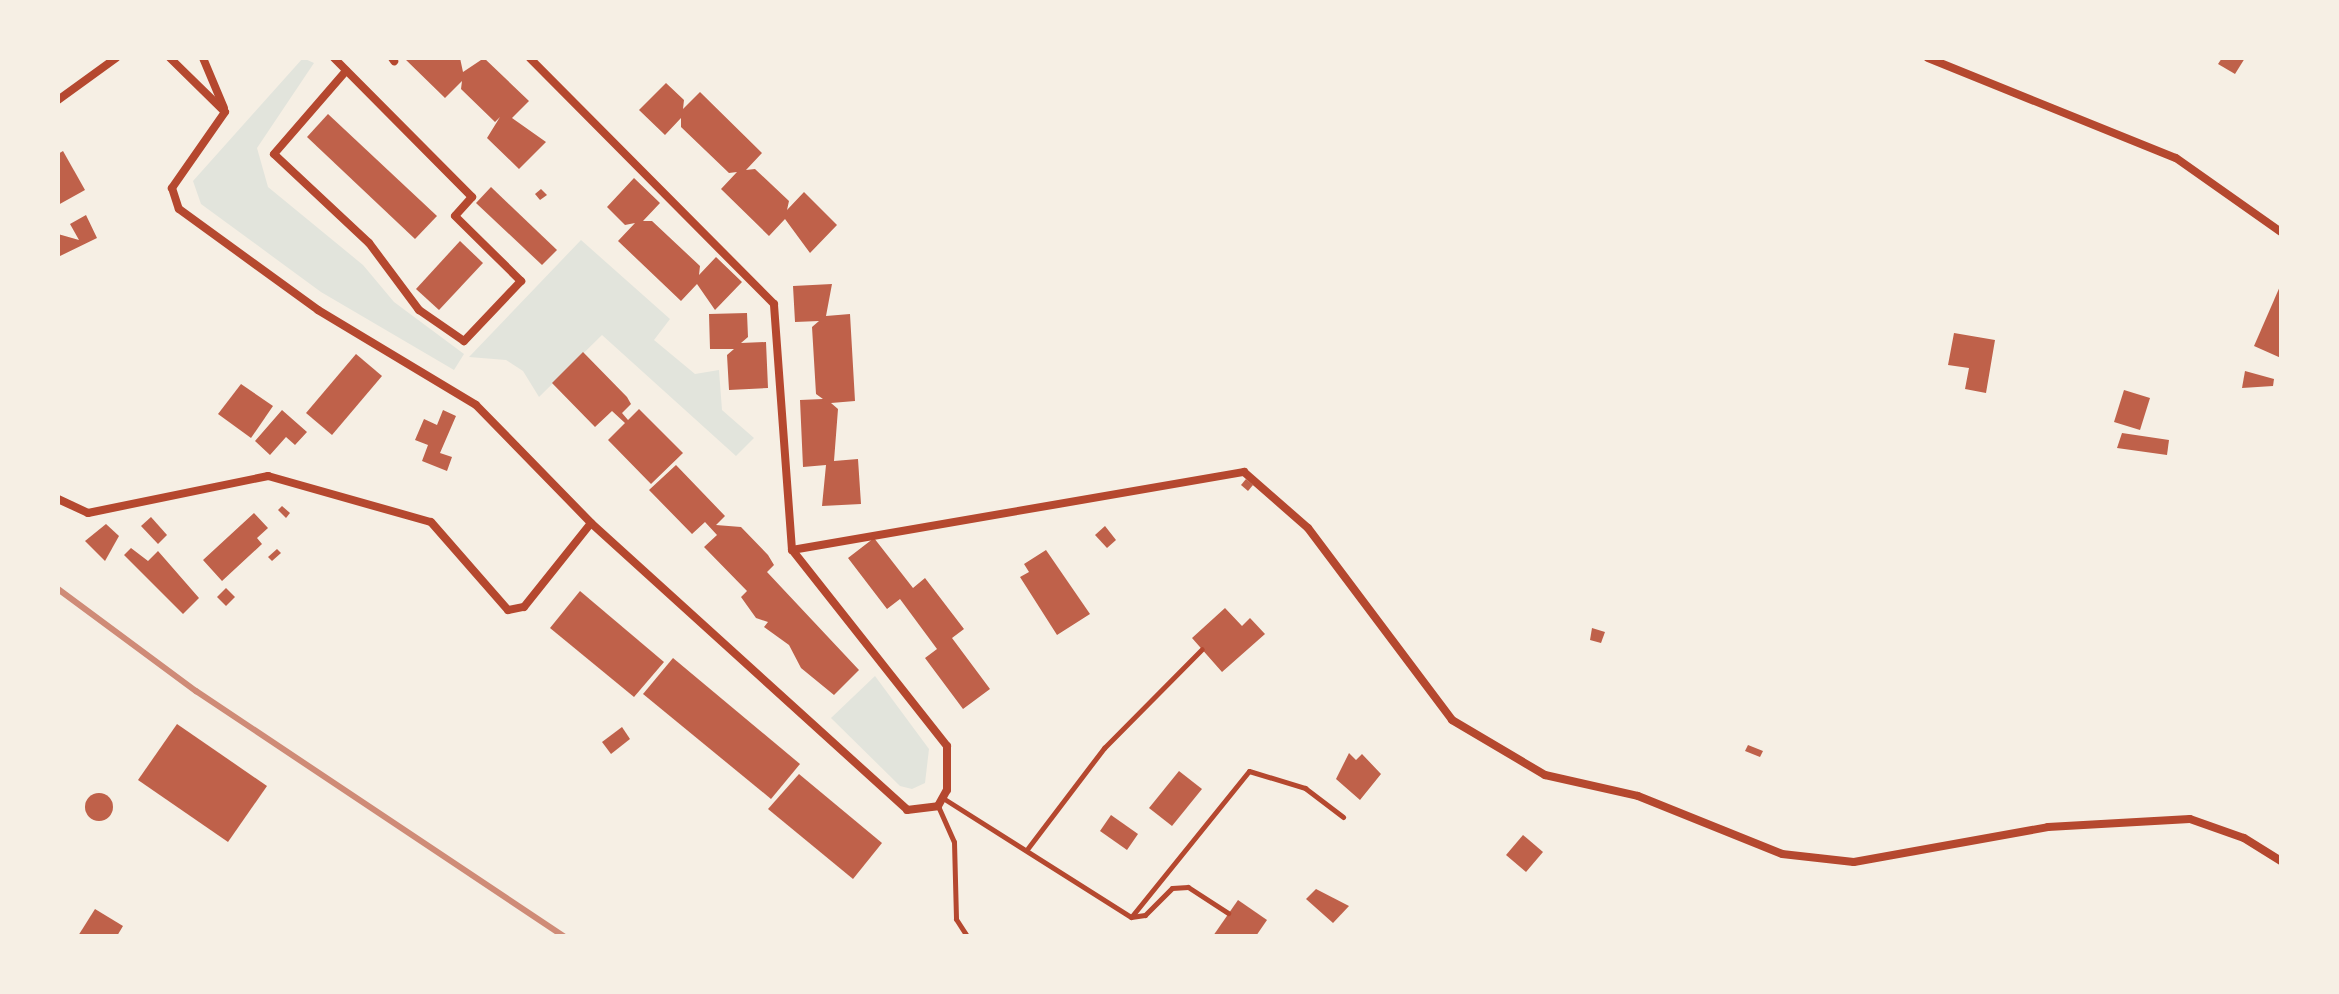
<!DOCTYPE html>
<html>
<head>
<meta charset="utf-8">
<style>
	body { margin:0 }
	#map { position:relative; width:2339px; height:994px; overflow:hidden; background:#f6efe4; font-family:"PT Sans Narrow",sans-serif }
	div>[style] { position:absolute }
	[style*='--x'] { left:calc(var(--x)*1px); top:calc(var(--y)*1px); width:calc(var(--w)*1px); rotate:calc(var(--a)*1deg) }
	.green>* { inset:0; background:#e2e4dc }
	.building>* { inset:0; background:#bf614a }
	.round { border-radius:50% }
	.service>* { height:5px; margin:-2.5px; padding:0 2.5px; transform-origin:2.5px; border-radius:2.5px; background:#b5482f }
	.minor>* { height:8px; margin:-4px; padding:0 4px; transform-origin:4px; border-radius:4px; background:#b5482f }
	.rail>* { height:6px; margin:-3px; padding:0 3px; transform-origin:3px; border-radius:3px; background:#cf8b77 }
	span { translate:-50% -50%; white-space:nowrap; text-align:center; line-height:1.15; -webkit-text-stroke:6px #f6efe4; paint-order:stroke }
	.frame { position:absolute; inset:0; border:60px solid #f6efe4; pointer-events:none }
</style>
</head>
<body>
<div id="map">
	<div class="green">
		<i style="clip-path:polygon(303px 58px,314px 63px,257px 148px,268px 187px,363px 265px,394px 302px,464px 354px,454px 370px,321px 292px,201px 204px,193px 181px)"></i>
		<i style="clip-path:polygon(581px 240px,670px 319px,654px 340px,695px 374px,719px 370px,722px 410px,754px 438px,736px 456px,602px 335px,539px 397px,523px 371px,506px 360px,469px 357px)"></i>
		<i style="clip-path:polygon(875px 676px,929px 749px,925px 783px,912px 789px,900px 786px,831px 718px)"></i>
	</div>
	<div class="building">
		<i style="clip-path:polygon(404px 58px,460px 58px,463px 72px,484px 58px,529px 101px,512px 118px,546px 142px,519px 169px,487px 138px,500px 117px,495px 122px,461px 89px,462px 81px,445px 98px)"></i>
		<i style="clip-path:polygon(2222px 58px,2245px 58px,2235px 74px,2218px 64px)"></i>
		<i style="clip-path:polygon(666px 83px,684px 100px,683px 109px,700px 92px,762px 153px,746px 170px,755px 169px,789px 201px,787px 210px,804px 192px,837px 225px,810px 253px,785px 219px,769px 236px,721px 189px,737px 172px,729px 173px,681px 127px,681px 118px,665px 135px,639px 110px)"></i>
		<i style="clip-path:polygon(328px 114px,437px 216px,415px 239px,307px 137px)"></i>
		<i style="clip-path:polygon(63px 151px,85px 190px,58px 205px,58px 154px)"></i>
		<i style="clip-path:polygon(634px 178px,660px 203px,643px 221px,652px 221px,700px 266px,699px 275px,716px 257px,742px 282px,715px 310px,697px 284px,681px 301px,618px 241px,635px 223px,625px 225px,607px 207px)"></i>
		<i style="clip-path:polygon(491px 187px,557px 250px,542px 265px,476px 203px)"></i>
		<i style="clip-path:polygon(541px 189px,547px 195px,540px 200px,535px 194px)"></i>
		<i style="clip-path:polygon(86px 215px,97px 238px,58px 257px,58px 234px,79px 240px,70px 224px)"></i>
		<i style="clip-path:polygon(460px 241px,483px 263px,439px 310px,416px 289px)"></i>
		<i style="clip-path:polygon(832px 284px,826px 316px,850px 314px,855px 401px,831px 403px,838px 409px,834px 461px,858px 459px,861px 504px,822px 506px,826px 465px,803px 467px,800px 400px,823px 399px,816px 394px,812px 327px,819px 321px,795px 322px,793px 286px)"></i>
		<i style="clip-path:polygon(2281px 284px,2281px 358px,2254px 346px)"></i>
		<i style="clip-path:polygon(747px 313px,748px 337px,741px 343px,766px 342px,768px 388px,729px 390px,727px 355px,734px 349px,710px 349px,709px 314px)"></i>
		<i style="clip-path:polygon(1954px 333px,1995px 340px,1986px 393px,1965px 389px,1969px 368px,1948px 365px)"></i>
		<i style="clip-path:polygon(583px 352px,627px 397px,631px 404px,622px 413px,628px 420px,639px 409px,683px 453px,651px 484px,608px 440px,625px 423px,612px 411px,595px 427px,552px 383px)"></i>
		<i style="clip-path:polygon(356px 354px,382px 376px,332px 435px,306px 413px)"></i>
		<i style="clip-path:polygon(2245px 371px,2274px 379px,2273px 386px,2242px 388px)"></i>
		<i style="clip-path:polygon(241px 384px,273px 406px,251px 438px,218px 414px)"></i>
		<i style="clip-path:polygon(2124px 390px,2150px 398px,2140px 430px,2114px 422px)"></i>
		<i style="clip-path:polygon(282px 410px,307px 432px,295px 445px,286px 437px,270px 455px,255px 441px)"></i>
		<i style="clip-path:polygon(443px 410px,456px 416px,440px 453px,452px 457px,447px 471px,422px 461px,428px 445px,415px 440px,424px 419px,437px 425px)"></i>
		<i style="clip-path:polygon(2122px 433px,2169px 440px,2167px 455px,2117px 448px)"></i>
		<i style="clip-path:polygon(676px 465px,725px 516px,716px 525px,741px 527px,768px 555px,774px 565px,767px 572px,859px 670px,834px 695px,801px 668px,789px 645px,764px 627px,768px 622px,756px 618px,741px 597px,747px 591px,704px 547px,717px 535px,705px 522px,692px 534px,649px 490px)"></i>
		<i style="clip-path:polygon(1246px 479px,1253px 485px,1248px 491px,1241px 485px)"></i>
		<i style="clip-path:polygon(282px 506px,290px 513px,286px 518px,278px 510px)"></i>
		<i style="clip-path:polygon(254px 513px,268px 528px,257px 538px,262px 544px,222px 581px,203px 560px)"></i>
		<i style="clip-path:polygon(151px 517px,167px 535px,158px 544px,141px 526px)"></i>
		<i style="clip-path:polygon(106px 524px,119px 536px,105px 561px,85px 541px)"></i>
		<i style="clip-path:polygon(1105px 526px,1116px 540px,1107px 548px,1095px 535px)"></i>
		<i style="clip-path:polygon(874px 538px,913px 588px,925px 578px,964px 629px,952px 638px,990px 689px,963px 709px,925px 658px,937px 649px,900px 599px,887px 609px,848px 558px)"></i>
		<i style="clip-path:polygon(131px 548px,148px 561px,158px 551px,199px 598px,183px 614px,124px 555px)"></i>
		<i style="clip-path:polygon(277px 549px,281px 553px,272px 561px,268px 557px)"></i>
		<i style="clip-path:polygon(1046px 550px,1090px 614px,1057px 635px,1020px 577px,1029px 572px,1024px 564px)"></i>
		<i style="clip-path:polygon(226px 588px,235px 597px,226px 606px,217px 597px)"></i>
		<i style="clip-path:polygon(580px 591px,664px 662px,634px 697px,550px 628px)"></i>
		<i style="clip-path:polygon(1225px 608px,1242px 626px,1250px 618px,1265px 634px,1222px 672px,1192px 638px)"></i>
		<i style="clip-path:polygon(1592px 628px,1605px 632px,1601px 643px,1590px 640px)"></i>
		<i style="clip-path:polygon(673px 658px,800px 764px,771px 799px,643px 694px)"></i>
		<i style="clip-path:polygon(177px 724px,267px 786px,228px 842px,138px 780px)"></i>
		<i style="clip-path:polygon(622px 727px,630px 739px,611px 754px,602px 742px)"></i>
		<i style="clip-path:polygon(1748px 745px,1763px 751px,1760px 757px,1745px 751px)"></i>
		<i style="clip-path:polygon(1349px 753px,1356px 760px,1362px 754px,1381px 774px,1360px 800px,1336px 779px)"></i>
		<i style="clip-path:polygon(1179px 771px,1202px 789px,1172px 826px,1149px 808px)"></i>
		<i style="clip-path:polygon(799px 774px,882px 843px,853px 879px,768px 809px)"></i>
		<i class="round" style="left:85px;top:793px;width:28px;height:28px"></i>
		<i style="clip-path:polygon(1111px 815px,1138px 834px,1127px 850px,1100px 831px)"></i>
		<i style="clip-path:polygon(1523px 835px,1543px 852px,1526px 872px,1506px 855px)"></i>
		<i style="clip-path:polygon(1316px 889px,1349px 906px,1333px 923px,1306px 899px)"></i>
		<i style="clip-path:polygon(1238px 900px,1267px 920px,1256px 936px,1213px 936px)"></i>
		<i style="clip-path:polygon(95px 909px,123px 926px,117px 936px,78px 936px)"></i>
	</div>
	<div class="service">
		<i style="--x:946;--y:800;--w:219;--a:32.3"></i>
		<i style="--x:1131;--y:917;--w:14;--a:-8"></i>
		<i style="--x:1145;--y:915;--w:38;--a:-45"></i>
		<i style="--x:1172;--y:888;--w:16;--a:-4"></i>
		<i style="--x:1188;--y:887;--w:48;--a:33"></i>
		<i style="--x:938;--y:806;--w:39;--a:66"></i>
		<i style="--x:954;--y:842;--w:77;--a:88.5"></i>
		<i style="--x:956;--y:919;--w:20;--a:57"></i>
		<i style="--x:1028;--y:848;--w:126;--a:-52.8"></i>
		<i style="--x:1104;--y:748;--w:139;--a:-45.3"></i>
		<i style="--x:1132;--y:916;--w:186;--a:-51.1"></i>
		<i style="--x:1249;--y:771;--w:59;--a:16.9"></i>
		<i style="--x:1305;--y:788;--w:48;--a:37.3"></i>
	</div>
	<div class="minor">
		<i style="--x:170;--y:58;--w:77;--a:44.5"></i>
		<i style="--x:203;--y:58;--w:54;--a:67.2"></i>
		<i style="--x:334;--y:58;--w:196;--a:45.2"></i>
		<i style="--x:472;--y:197;--w:25;--a:132"></i>
		<i style="--x:455;--y:216;--w:93;--a:44.6"></i>
		<i style="--x:521;--y:281;--w:83;--a:133.5"></i>
		<i style="--x:464;--y:341;--w:55;--a:-145.4"></i>
		<i style="--x:419;--y:310;--w:84;--a:-126.7"></i>
		<i style="--x:369;--y:243;--w:130;--a:-136.9"></i>
		<i style="--x:274;--y:154;--w:110;--a:-49.1"></i>
		<i style="--x:392;--y:58;--w:4;--a:56"></i>
		<i style="--x:1928;--y:58;--w:267;--a:22"></i>
		<i style="--x:2176;--y:158;--w:128;--a:35.2"></i>
		<i style="--x:58;--y:100;--w:72;--a:-35.9"></i>
		<i style="--x:225;--y:112;--w:93;--a:124.9"></i>
		<i style="--x:172;--y:188;--w:22;--a:72"></i>
		<i style="--x:179;--y:209;--w:172;--a:36"></i>
		<i style="--x:318;--y:310;--w:184;--a:31"></i>
		<i style="--x:476;--y:405;--w:165;--a:45.7"></i>
		<i style="--x:591;--y:523;--w:427;--a:42.2"></i>
		<i style="--x:907;--y:810;--w:31;--a:-7"></i>
		<i style="--x:938;--y:806;--w:18;--a:-61"></i>
		<i style="--x:947;--y:790;--w:44;--a:-90"></i>
		<i style="--x:947;--y:746;--w:250;--a:-128.3"></i>
		<i style="--x:792;--y:550;--w:247;--a:-94.2"></i>
		<i style="--x:774;--y:304;--w:346;--a:-134.8"></i>
		<i style="--x:58;--y:499;--w:33;--a:25"></i>
		<i style="--x:88;--y:513;--w:184;--a:-11.6"></i>
		<i style="--x:268;--y:476;--w:169;--a:15.8"></i>
		<i style="--x:431;--y:522;--w:117;--a:48.8"></i>
		<i style="--x:508;--y:610;--w:16;--a:-11"></i>
		<i style="--x:524;--y:607;--w:107;--a:-51.4"></i>
		<i style="--x:792;--y:550;--w:459;--a:-9.8"></i>
		<i style="--x:1244;--y:472;--w:85;--a:41.2"></i>
		<i style="--x:1308;--y:528;--w:240;--a:53.1"></i>
		<i style="--x:1452;--y:720;--w:108;--a:30.6"></i>
		<i style="--x:1545;--y:775;--w:95;--a:12.7"></i>
		<i style="--x:1638;--y:796;--w:155;--a:21.9"></i>
		<i style="--x:1782;--y:854;--w:72;--a:6.3"></i>
		<i style="--x:1854;--y:862;--w:197;--a:-10.2"></i>
		<i style="--x:2048;--y:827;--w:142;--a:-3.2"></i>
		<i style="--x:2190;--y:819;--w:57;--a:19.4"></i>
		<i style="--x:2244;--y:838;--w:44;--a:31.9"></i>
	</div>
	<div class="rail">
		<i style="--x:58;--y:589;--w:172;--a:36.5"></i>
		<i style="--x:196;--y:691;--w:442;--a:33.7"></i>
	</div>
	<div class="frame"></div>
</div>
</body>
</html>
